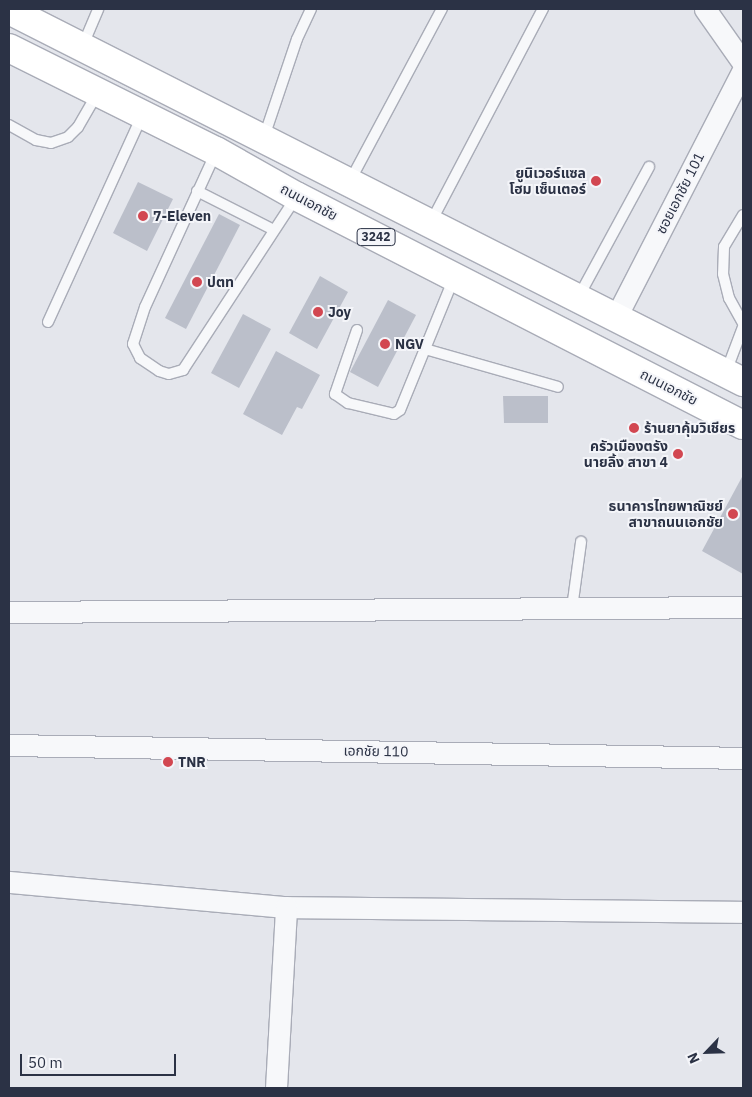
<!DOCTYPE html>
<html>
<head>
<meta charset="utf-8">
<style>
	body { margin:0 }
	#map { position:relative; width:752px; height:1097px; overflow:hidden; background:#e4e6ec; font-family:"IBM Plex Sans","Noto Sans Thai",sans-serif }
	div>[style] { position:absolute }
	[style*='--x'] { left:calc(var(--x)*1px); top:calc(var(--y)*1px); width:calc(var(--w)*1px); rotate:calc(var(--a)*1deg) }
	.building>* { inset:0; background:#bbbfca }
	.roads { filter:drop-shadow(1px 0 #a9acb7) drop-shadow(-1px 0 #a9acb7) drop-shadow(0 1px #a9acb7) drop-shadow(0 -1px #a9acb7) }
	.service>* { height:10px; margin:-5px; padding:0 5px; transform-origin:5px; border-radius:5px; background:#f7f8fa }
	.minor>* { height:21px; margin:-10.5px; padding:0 10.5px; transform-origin:10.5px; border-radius:10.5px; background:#f7f8fa }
	.primary>* { height:28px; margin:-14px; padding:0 14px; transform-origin:14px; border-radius:14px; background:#fff }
	.dots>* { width:14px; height:14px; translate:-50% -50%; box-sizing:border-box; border:2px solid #f4f5f9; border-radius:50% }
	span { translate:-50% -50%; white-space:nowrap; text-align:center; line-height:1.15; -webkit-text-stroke:4px #f4f5f9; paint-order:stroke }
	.shield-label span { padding:1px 4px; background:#f4f5f9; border:1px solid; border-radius:4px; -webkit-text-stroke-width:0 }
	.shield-label { font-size:12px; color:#2b3245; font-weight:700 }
	.poi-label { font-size:14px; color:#2b3245; font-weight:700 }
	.right { translate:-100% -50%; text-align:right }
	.left { translate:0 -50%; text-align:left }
	.street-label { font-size:14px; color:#2b3245 }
	.frame { position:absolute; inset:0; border:10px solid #2b3245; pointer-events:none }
	.north { position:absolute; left:682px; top:1027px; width:50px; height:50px; -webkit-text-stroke:4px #f4f5f9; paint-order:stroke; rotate:246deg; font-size:14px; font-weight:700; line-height:20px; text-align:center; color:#2b3245 }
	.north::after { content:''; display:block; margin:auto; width:18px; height:22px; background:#2b3245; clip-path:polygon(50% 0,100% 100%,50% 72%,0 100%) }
	.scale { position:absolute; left:20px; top:1054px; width:156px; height:22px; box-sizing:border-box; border:2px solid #2b3245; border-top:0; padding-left:6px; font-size:15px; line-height:18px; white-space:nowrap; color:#2b3245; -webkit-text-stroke:4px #f4f5f9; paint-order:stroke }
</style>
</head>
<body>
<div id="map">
	<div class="building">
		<i style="clip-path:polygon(138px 182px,173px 199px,147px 251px,113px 233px)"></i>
		<i style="clip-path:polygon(219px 214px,240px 225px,186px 329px,165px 318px)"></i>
		<i style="clip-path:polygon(320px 276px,348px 292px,317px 349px,289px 333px)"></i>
		<i style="clip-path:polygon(388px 300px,416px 315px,378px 387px,350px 372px)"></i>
		<i style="clip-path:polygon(243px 314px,271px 329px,239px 388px,211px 373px)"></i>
		<i style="clip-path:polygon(276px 351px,320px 375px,302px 409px,297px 407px,282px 435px,243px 414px)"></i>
		<i style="clip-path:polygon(503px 396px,548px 396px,548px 423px,504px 423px)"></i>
		<i style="clip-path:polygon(742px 477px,743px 477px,743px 574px,702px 551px)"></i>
	</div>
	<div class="roads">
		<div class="service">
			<i style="--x:83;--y:45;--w:39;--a:-67"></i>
			<i style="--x:9;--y:125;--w:31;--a:29"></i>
			<i style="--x:36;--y:140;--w:15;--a:11"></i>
			<i style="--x:51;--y:143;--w:18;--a:-19"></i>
			<i style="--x:68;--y:137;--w:14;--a:-45"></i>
			<i style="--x:78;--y:127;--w:38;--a:-60"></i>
			<i style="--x:264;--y:137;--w:103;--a:-71.4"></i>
			<i style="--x:297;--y:39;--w:33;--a:-65"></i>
			<i style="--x:216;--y:152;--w:170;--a:114.6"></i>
			<i style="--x:145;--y:307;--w:39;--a:108"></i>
			<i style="--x:133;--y:344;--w:16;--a:63"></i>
			<i style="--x:140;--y:358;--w:23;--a:34"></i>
			<i style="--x:159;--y:371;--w:10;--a:17"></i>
			<i style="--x:169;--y:374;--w:15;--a:-16"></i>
			<i style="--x:183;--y:370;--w:207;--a:-56.8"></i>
			<i style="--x:350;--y:181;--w:195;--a:-61.9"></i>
			<i style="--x:197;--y:191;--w:86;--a:26.9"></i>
			<i style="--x:743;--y:215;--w:37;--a:121"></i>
			<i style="--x:724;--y:247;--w:27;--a:92"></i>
			<i style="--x:723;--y:274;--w:25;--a:76"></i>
			<i style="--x:729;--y:298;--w:29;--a:61"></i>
			<i style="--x:431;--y:222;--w:241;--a:-62.3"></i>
			<i style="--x:579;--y:296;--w:147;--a:-61.5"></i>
			<i style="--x:48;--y:322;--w:226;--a:-65.5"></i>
			<i style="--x:357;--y:330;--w:68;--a:109"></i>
			<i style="--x:335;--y:394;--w:16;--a:35"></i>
			<i style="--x:348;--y:403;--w:47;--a:13.4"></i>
			<i style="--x:394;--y:414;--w:7;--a:-34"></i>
			<i style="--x:400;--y:410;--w:143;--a:-67.8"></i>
			<i style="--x:425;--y:349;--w:138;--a:15.9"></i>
			<i style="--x:726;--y:372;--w:48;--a:-69.3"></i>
			<i style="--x:572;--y:608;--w:67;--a:-82.2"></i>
		</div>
		<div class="minor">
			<i style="--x:705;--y:9;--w:66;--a:54.9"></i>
			<i style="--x:616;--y:317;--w:278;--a:-62.8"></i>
			<i style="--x:9;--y:612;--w:734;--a:-0.39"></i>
			<i style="--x:9;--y:745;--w:734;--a:1.01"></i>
			<i style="--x:9;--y:882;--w:278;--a:5.2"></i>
			<i style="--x:286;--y:907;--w:457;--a:0.6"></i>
			<i style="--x:276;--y:1088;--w:181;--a:-86.8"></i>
		</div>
		<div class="primary">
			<i style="--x:9;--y:10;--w:823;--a:26.88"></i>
			<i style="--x:9;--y:48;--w:231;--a:26.5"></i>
			<i style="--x:216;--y:151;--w:92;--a:29.4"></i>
			<i style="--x:296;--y:196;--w:502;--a:27.13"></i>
		</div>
	</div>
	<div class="dots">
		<i style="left:596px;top:181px;background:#d24751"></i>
		<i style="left:143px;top:216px;background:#d24751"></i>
		<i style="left:197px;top:282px;background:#d24751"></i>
		<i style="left:318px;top:312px;background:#d24751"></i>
		<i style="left:385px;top:344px;background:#d24751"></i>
		<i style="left:634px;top:428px;background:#d24751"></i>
		<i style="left:678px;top:454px;background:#d24751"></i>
		<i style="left:733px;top:514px;background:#d24751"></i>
		<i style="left:168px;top:762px;background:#d24751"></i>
	</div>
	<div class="shield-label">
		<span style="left:376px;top:237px">3242</span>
	</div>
	<div class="poi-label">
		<span class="right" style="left:586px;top:181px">ยูนิเวอร์แซล<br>โฮม เซ็นเตอร์</span>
		<span class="left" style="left:153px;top:216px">7-Eleven</span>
		<span class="left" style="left:207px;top:282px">ปตท</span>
		<span class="left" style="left:328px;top:312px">Joy</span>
		<span class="left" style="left:395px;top:344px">NGV</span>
		<span class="left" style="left:644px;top:428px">ร้านยาคุ้มวิเชียร</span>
		<span class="right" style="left:668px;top:454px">ครัวเมืองตรัง<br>นายลิ้ง สาขา 4</span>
		<span class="right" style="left:723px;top:514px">ธนาคารไทยพาณิชย์<br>สาขาถนนเอกชัย</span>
		<span class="left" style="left:178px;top:762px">TNR</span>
	</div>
	<div class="street-label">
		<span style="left:680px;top:193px;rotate:-63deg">ซอยเอกชัย 101</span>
		<span style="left:309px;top:202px;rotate:28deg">ถนนเอกชัย</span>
		<span style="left:669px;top:387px;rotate:27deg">ถนนเอกชัย</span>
		<span style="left:376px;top:751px;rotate:1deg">เอกชัย 110</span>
	</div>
	<div class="frame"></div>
	<div class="north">N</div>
	<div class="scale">50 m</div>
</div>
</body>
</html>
